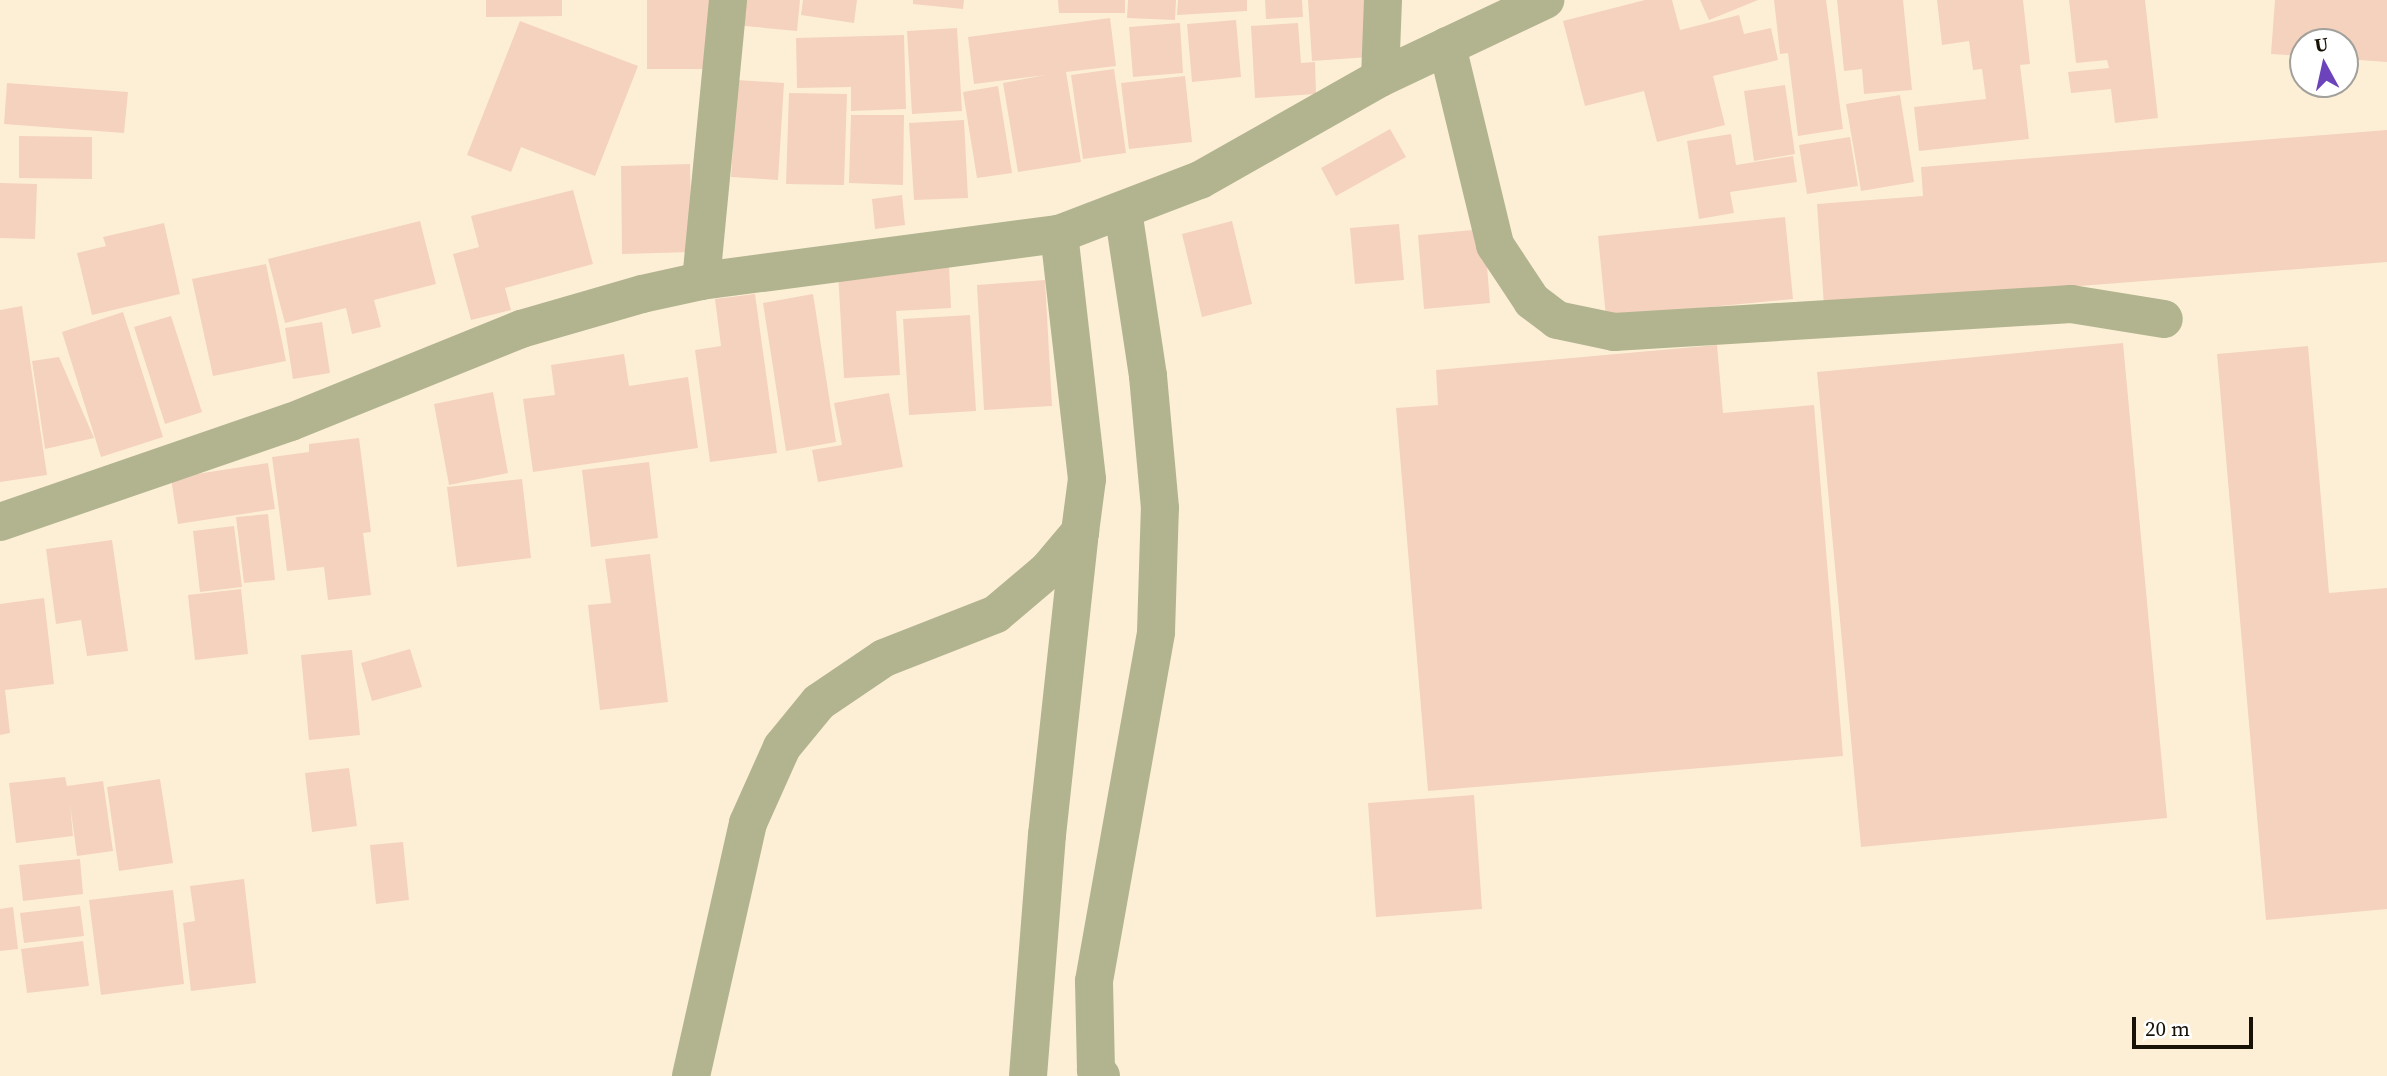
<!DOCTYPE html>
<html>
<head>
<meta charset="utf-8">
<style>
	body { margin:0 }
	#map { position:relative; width:2387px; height:1076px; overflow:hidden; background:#fdefd6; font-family:"Source Serif 4",serif }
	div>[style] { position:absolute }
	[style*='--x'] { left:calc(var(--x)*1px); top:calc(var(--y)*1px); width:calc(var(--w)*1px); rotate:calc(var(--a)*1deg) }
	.building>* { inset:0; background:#f4d2be }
	.minor>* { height:38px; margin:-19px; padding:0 19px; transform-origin:19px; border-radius:19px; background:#b1b48e }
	span { translate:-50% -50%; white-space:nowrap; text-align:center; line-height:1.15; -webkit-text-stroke:5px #fff; paint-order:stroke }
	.north { position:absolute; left:2289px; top:28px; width:70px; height:70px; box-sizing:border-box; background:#fff; border:2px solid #a2a09b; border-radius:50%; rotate:352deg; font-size:19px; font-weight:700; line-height:28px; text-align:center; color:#171106 }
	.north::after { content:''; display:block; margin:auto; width:24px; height:32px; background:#6c43bb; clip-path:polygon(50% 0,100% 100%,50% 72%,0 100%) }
	.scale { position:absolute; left:2132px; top:1017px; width:121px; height:32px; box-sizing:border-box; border:4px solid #171106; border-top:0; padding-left:9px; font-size:21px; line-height:24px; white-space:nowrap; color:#171106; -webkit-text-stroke:5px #fff; paint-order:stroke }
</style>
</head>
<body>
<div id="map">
	<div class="building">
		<i style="clip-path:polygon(486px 0,562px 0,562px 16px,486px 17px)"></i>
		<i style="clip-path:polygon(647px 0,710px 0,709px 69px,647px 69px)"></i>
		<i style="clip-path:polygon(737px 0,800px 0,797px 31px,734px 25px)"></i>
		<i style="clip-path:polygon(803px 0,857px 0,854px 23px,801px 15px)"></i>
		<i style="clip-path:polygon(913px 0,964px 0,963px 9px,913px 4px)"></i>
		<i style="clip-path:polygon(1058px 0,1125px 0,1125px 13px,1059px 13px)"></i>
		<i style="clip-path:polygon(1128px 0,1176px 0,1175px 20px,1127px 18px)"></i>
		<i style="clip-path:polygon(1178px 0,1247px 0,1247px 11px,1177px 15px)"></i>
		<i style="clip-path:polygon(1265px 0,1302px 0,1303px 17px,1266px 19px)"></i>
		<i style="clip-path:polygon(1308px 0,1365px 0,1369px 57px,1312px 61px)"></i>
		<i style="clip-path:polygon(1645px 0,1672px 0,1680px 30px,1739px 15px,1744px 34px,1771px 28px,1778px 60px,1713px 76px,1725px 125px,1657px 142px,1644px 91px,1585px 106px,1563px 21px)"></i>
		<i style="clip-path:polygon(1700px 0,1758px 0,1709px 20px)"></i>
		<i style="clip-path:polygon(1774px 0,1826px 0,1843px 129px,1798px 136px,1788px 53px,1780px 54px)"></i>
		<i style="clip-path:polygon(1837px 0,1903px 0,1912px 90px,1864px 94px,1862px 69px,1844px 71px)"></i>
		<i style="clip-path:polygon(1937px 0,2023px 0,2030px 64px,2020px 65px,2029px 139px,1919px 151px,1914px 107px,1986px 99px,1982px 69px,1973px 70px,1969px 41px,1942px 45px)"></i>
		<i style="clip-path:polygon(2069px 0,2145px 0,2158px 118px,2115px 123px,2111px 89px,2071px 93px,2068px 72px,2109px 68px,2107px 60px,2076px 63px)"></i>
		<i style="clip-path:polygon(2275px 0,2387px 0,2387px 62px,2345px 59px,2345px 42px,2303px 42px,2303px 56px,2271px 54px)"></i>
		<i style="clip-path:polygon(1110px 18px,1116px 66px,1066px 72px,1081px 162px,1018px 172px,1003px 83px,1046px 75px,974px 84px,968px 37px)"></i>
		<i style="clip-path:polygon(1236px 20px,1241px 77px,1192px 82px,1187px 24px)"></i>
		<i style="clip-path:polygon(520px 21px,638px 66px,595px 176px,521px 147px,511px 172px,467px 155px)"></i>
		<i style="clip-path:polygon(1180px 23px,1183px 73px,1133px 77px,1129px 27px)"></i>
		<i style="clip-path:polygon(1298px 23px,1301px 63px,1315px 62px,1316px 94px,1255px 98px,1251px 26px)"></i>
		<i style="clip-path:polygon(957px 28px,962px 111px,912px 114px,907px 31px)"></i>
		<i style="clip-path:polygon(904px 35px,906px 109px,851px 111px,851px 87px,797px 88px,796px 38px)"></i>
		<i style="clip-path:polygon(1114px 69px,1126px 153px,1083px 159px,1071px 75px)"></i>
		<i style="clip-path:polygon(1185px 76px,1192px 142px,1129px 149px,1121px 83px)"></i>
		<i style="clip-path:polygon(737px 80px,784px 83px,778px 180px,731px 177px)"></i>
		<i style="clip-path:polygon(7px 83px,128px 92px,124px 133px,4px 124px)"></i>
		<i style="clip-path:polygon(1785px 85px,1795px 154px,1754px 161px,1744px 91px)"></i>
		<i style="clip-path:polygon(998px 86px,1012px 173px,977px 178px,963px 92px)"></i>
		<i style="clip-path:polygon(789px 93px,847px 94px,844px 185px,786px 184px)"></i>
		<i style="clip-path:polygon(1900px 95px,1914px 182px,1861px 191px,1846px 104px)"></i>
		<i style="clip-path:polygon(851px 115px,904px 115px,903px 185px,849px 183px)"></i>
		<i style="clip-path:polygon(964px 120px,968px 198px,914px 200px,909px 123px)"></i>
		<i style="clip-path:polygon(1390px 129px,1406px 157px,1336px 196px,1321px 168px)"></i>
		<i style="clip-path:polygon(2387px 130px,2387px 262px,1824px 306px,1817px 204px,1923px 196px,1921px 167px)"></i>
		<i style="clip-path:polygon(1731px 134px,1736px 165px,1793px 156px,1797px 182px,1730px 192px,1734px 213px,1699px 219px,1687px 141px)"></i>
		<i style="clip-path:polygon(19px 136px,92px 137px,92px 179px,19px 178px)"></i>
		<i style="clip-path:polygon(1850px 137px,1858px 186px,1807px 194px,1799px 145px)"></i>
		<i style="clip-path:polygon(690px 164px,692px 252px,622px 254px,621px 166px)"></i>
		<i style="clip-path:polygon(0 183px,37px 184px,35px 239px,0 238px)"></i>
		<i style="clip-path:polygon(573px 190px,593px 264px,505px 288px,511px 310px,471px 320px,453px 254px,479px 247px,471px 216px)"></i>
		<i style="clip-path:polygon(902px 195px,905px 225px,875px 229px,872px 199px)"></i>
		<i style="clip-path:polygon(1785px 217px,1793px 299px,1606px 317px,1598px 236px)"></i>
		<i style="clip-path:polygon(420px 221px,436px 284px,374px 300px,381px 327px,352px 334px,346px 308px,285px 323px,268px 259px)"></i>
		<i style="clip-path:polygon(1232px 221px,1252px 304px,1202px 317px,1182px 234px)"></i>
		<i style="clip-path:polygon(164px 223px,180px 294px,92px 315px,77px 253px,106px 246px,103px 237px)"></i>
		<i style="clip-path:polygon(1399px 224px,1404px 280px,1355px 284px,1350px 228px)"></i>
		<i style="clip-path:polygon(1484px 229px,1490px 303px,1424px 309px,1418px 235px)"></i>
		<i style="clip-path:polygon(266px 264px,286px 361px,213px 376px,192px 279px)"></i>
		<i style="clip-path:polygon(949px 266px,951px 308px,896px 311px,900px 375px,844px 378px,838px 272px)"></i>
		<i style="clip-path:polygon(1045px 280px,1052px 406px,984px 410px,977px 285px)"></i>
		<i style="clip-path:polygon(755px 294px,777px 453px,710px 462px,695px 350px,721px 346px,715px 299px)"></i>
		<i style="clip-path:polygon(813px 294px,836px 442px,786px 451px,763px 303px)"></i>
		<i style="clip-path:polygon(22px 306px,47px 475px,0 482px,0 310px)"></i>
		<i style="clip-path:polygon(123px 312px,163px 437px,101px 457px,62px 332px)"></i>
		<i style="clip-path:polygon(970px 315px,976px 411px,909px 415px,903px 319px)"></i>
		<i style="clip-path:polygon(171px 316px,202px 412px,165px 424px,134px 327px)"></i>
		<i style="clip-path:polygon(322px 322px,330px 373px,293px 379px,285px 328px)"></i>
		<i style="clip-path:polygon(2123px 343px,2167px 818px,1861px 847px,1817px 372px)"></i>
		<i style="clip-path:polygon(1717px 345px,1723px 413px,1814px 405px,1843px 756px,1428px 791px,1396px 408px,1438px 405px,1436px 370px)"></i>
		<i style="clip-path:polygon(2308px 346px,2329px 593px,2387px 588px,2387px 909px,2266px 920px,2217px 354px)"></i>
		<i style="clip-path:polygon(624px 354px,629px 386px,688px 377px,698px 448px,533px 472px,523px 399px,555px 395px,551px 365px)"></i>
		<i style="clip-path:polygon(59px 357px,94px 438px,45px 449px,32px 361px)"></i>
		<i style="clip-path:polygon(493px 392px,508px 473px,449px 485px,434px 404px)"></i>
		<i style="clip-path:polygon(889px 393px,903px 467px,818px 482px,812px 450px,842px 445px,834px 403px)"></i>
		<i style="clip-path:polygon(359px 438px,371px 532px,363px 533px,371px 595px,328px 600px,324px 567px,287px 571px,272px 457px,309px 452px,309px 444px)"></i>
		<i style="clip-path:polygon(649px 462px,658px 538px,591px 547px,582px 470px)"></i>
		<i style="clip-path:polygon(268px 463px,275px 509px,178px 524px,171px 478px)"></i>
		<i style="clip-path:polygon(522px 479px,531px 558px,457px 567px,447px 487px)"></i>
		<i style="clip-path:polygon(268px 514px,275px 580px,244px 583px,236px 517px)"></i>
		<i style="clip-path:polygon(234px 526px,242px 587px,200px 592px,193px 531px)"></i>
		<i style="clip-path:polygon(112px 540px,128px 651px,87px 656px,81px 620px,56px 624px,46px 549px)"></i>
		<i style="clip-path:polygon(650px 554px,668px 702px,600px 710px,588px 605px,611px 603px,605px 559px)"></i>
		<i style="clip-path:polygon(241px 589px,248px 654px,195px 660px,188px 595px)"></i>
		<i style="clip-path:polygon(44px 598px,54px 684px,5px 690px,10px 733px,0 735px,0 604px)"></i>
		<i style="clip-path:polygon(410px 649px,422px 687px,372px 701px,361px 663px)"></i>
		<i style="clip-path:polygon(352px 650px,360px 735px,309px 740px,301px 655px)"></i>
		<i style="clip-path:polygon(349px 768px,357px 826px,312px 832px,305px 773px)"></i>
		<i style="clip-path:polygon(65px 777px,67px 786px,103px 781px,113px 851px,77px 856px,70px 804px,73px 836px,16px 843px,9px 783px)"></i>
		<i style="clip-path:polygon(160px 779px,173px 863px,119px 871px,107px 787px)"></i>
		<i style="clip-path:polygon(1474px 795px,1482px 909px,1376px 917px,1368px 803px)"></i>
		<i style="clip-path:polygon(403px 842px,409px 900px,376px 904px,370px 845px)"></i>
		<i style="clip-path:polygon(80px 859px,83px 894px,23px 901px,19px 865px)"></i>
		<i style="clip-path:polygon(244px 879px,256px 983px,191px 991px,183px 923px,195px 921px,190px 886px)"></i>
		<i style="clip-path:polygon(173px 890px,184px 984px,101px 995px,89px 900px)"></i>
		<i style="clip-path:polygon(80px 906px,84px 936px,24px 943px,20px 913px)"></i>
		<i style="clip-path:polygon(13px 907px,18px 949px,0 951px,0 909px)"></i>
		<i style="clip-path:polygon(83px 941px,89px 986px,27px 993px,21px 949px)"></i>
	</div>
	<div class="minor">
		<i style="--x:1447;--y:46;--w:205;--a:76.4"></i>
		<i style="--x:1495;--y:245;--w:67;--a:56.5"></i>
		<i style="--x:1532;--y:301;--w:31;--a:37"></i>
		<i style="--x:1557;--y:320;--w:58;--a:11.9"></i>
		<i style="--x:1614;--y:332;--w:458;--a:-3.5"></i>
		<i style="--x:2071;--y:304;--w:94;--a:9.2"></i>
		<i style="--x:1380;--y:78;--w:78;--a:-87.8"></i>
		<i style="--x:701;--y:281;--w:282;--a:-84.5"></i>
		<i style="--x:0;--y:522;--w:308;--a:-19"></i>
		<i style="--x:291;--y:422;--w:248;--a:-22"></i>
		<i style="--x:521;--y:329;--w:126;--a:-16.1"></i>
		<i style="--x:642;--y:294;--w:60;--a:-12.4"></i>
		<i style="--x:701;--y:281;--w:361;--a:-7.5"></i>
		<i style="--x:1059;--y:234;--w:151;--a:-21"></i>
		<i style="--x:1200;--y:180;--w:207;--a:-29.5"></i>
		<i style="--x:1380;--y:78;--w:183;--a:-25.3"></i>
		<i style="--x:691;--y:1076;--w:259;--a:-77.3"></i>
		<i style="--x:748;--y:823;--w:83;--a:-65.9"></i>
		<i style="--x:782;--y:747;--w:58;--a:-50.6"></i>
		<i style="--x:819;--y:702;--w:78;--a:-34.1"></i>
		<i style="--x:884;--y:658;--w:120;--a:-21.4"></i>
		<i style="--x:996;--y:614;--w:68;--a:-40.2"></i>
		<i style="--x:1048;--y:570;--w:50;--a:-49.9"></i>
		<i style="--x:1080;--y:532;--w:53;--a:-82.5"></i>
		<i style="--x:1087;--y:479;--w:247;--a:-96.5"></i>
		<i style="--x:1028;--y:1076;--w:242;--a:-85.5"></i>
		<i style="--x:1047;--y:835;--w:305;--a:-83.8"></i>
		<i style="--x:1101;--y:1076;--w:8;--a:-130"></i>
		<i style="--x:1096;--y:1070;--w:89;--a:-91.3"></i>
		<i style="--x:1094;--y:981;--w:354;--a:-79.9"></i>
		<i style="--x:1156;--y:632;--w:124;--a:-88.2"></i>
		<i style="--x:1160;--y:508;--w:133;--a:-95.2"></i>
		<i style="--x:1148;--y:376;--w:167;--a:-98.6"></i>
	</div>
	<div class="north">U</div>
	<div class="scale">20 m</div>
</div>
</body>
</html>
